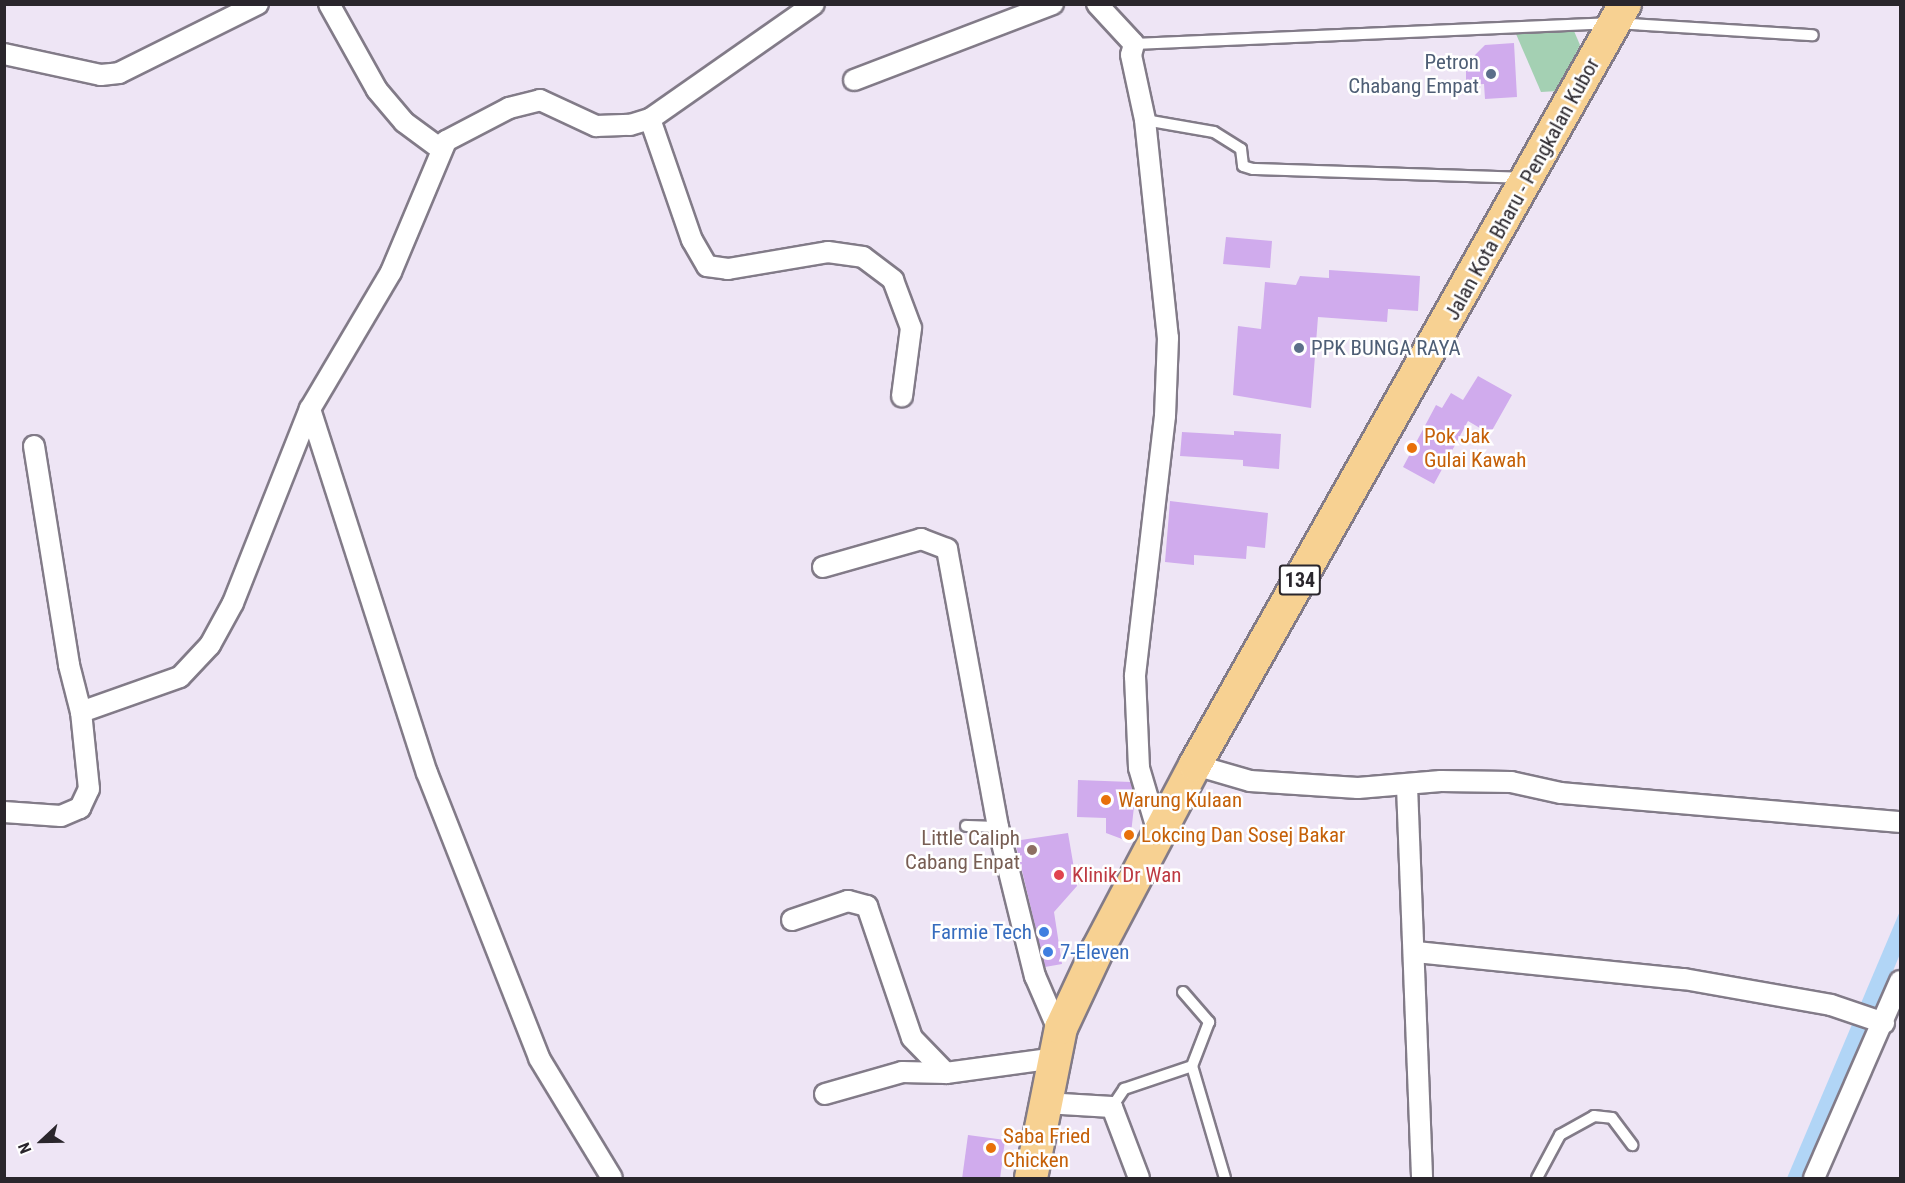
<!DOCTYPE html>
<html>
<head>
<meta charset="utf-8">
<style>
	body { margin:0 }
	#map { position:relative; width:1905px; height:1183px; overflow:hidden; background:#eee5f5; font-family:"Roboto Condensed",sans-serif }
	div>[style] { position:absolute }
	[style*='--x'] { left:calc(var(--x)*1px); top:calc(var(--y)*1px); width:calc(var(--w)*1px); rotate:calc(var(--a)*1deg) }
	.green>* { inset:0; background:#a4d0b3 }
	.water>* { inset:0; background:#b1d5f6 }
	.building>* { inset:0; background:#d0abed }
	.roads { filter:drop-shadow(2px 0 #827b88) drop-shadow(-2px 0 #827b88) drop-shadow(0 2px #827b88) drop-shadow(0 -2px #827b88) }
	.service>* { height:10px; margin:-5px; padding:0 5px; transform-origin:5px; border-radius:5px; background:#fff }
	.minor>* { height:20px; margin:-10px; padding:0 10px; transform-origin:10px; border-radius:10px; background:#fff }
	.primary>* { height:32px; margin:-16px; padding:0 16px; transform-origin:16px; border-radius:16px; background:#f7d192 }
	.dots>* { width:16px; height:16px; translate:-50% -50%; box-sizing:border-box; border:3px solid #fff; border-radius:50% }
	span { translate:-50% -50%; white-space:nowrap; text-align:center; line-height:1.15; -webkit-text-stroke:5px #fff; paint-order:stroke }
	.shield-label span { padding:2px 4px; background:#fff; border:2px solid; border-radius:4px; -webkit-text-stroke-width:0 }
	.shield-label { font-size:20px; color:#2a262c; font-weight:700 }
	.service-label { font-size:21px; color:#4e5e75 }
	.right { translate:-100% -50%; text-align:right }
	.left { translate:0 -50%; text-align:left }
	.street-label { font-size:21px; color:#2a262c }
	.food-label { font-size:21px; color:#c56008 }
	.education-label { font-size:21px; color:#785e54 }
	.health-label { font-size:21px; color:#be3a42 }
	.shop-label { font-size:21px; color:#366cbe }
	.frame { position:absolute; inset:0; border:6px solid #2a262c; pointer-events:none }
	.north { position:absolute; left:12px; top:1111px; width:60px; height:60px; -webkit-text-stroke:4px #fff; paint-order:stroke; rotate:248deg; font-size:16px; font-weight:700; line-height:24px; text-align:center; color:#2a262c }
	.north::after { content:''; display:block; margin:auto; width:21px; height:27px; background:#2a262c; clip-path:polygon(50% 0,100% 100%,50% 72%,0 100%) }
</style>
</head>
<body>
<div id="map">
	<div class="green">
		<i style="clip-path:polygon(1574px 31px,1580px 45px,1558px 91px,1541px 92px,1516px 34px)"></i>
	</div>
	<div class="water">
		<i style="clip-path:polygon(1900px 911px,1900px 954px,1807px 1178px,1787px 1178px)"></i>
	</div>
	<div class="building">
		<i style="clip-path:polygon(1514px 43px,1517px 97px,1485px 99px,1484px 84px,1466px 85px,1466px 64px,1485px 45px)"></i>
		<i style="clip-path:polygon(1226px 237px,1272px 241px,1270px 268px,1223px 264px)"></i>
		<i style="clip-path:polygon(1329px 270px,1420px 276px,1418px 311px,1388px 309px,1387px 322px,1318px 317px,1311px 408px,1233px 395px,1238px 326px,1261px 329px,1265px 282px,1296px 285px,1300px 276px,1329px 278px)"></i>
		<i style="clip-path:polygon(1478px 376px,1512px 395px,1490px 434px,1468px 421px,1434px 484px,1403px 467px,1436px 405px,1442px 408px,1451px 393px,1463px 400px)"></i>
		<i style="clip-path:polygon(1234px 431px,1281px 434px,1279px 469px,1243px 466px,1243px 460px,1180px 456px,1182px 432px,1234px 435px)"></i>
		<i style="clip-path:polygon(1170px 501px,1268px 513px,1265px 548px,1247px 546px,1246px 559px,1194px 555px,1194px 565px,1165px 562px)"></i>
		<i style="clip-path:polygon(1078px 780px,1131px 782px,1135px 798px,1130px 842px,1106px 833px,1106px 818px,1077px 817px)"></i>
		<i style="clip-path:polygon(1068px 833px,1077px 886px,1054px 912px,1062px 964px,1045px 967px,1015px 841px)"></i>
		<i style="clip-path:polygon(968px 1135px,1005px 1140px,1000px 1179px,962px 1179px)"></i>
	</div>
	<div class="roads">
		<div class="service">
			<i style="--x:1134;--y:44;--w:480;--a:-2.5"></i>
			<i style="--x:1614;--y:23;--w:199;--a:3.5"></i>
			<i style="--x:1145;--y:120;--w:70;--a:9.9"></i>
			<i style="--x:1214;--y:132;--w:32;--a:32"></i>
			<i style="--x:1241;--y:149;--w:17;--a:83"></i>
			<i style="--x:1243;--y:166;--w:10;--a:17"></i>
			<i style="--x:1253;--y:169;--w:270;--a:1.9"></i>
			<i style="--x:966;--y:826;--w:32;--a:2"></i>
			<i style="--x:1183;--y:992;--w:40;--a:49"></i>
			<i style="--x:1209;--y:1022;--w:47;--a:111.1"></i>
			<i style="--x:1112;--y:1107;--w:22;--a:-56"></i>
			<i style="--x:1124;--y:1089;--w:72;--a:-18.7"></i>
			<i style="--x:1192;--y:1066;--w:117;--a:73.6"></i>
			<i style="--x:1537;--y:1178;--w:49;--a:-61.9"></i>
			<i style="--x:1560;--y:1135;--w:39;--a:-29"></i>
			<i style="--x:1594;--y:1116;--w:18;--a:6"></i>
			<i style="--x:1612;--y:1118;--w:34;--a:53"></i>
		</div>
		<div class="minor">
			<i style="--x:329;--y:4;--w:98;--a:60.8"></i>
			<i style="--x:377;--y:90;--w:42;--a:49.8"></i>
			<i style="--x:404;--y:122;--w:47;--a:36.4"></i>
			<i style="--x:1097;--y:4;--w:54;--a:47.2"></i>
			<i style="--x:1134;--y:44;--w:11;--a:105"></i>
			<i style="--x:1131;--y:55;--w:66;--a:77.8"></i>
			<i style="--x:1145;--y:120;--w:219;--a:84"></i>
			<i style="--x:1168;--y:338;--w:78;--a:92.2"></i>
			<i style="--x:1165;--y:416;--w:262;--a:96.6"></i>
			<i style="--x:1135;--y:676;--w:92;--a:87.5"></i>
			<i style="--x:1139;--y:768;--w:71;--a:73.6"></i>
			<i style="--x:4;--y:54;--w:99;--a:12.2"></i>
			<i style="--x:101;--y:75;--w:18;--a:-6"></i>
			<i style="--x:119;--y:73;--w:155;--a:-26.4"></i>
			<i style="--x:854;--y:80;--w:213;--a:-20.9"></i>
			<i style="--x:650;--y:119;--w:128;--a:70.9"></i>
			<i style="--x:692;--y:240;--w:30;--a:60"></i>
			<i style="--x:707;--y:266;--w:21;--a:8"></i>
			<i style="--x:728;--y:269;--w:101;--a:-9.6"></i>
			<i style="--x:828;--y:252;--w:35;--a:8"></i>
			<i style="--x:863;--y:257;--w:38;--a:37"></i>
			<i style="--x:893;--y:280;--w:51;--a:69.4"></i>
			<i style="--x:911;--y:328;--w:69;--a:97.5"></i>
			<i style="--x:310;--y:409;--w:382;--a:72.2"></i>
			<i style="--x:427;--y:773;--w:306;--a:68.5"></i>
			<i style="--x:539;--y:1058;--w:140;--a:58.7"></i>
			<i style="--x:34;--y:446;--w:222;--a:80.9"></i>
			<i style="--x:69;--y:665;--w:49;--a:75.7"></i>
			<i style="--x:823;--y:567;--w:102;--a:-15.9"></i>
			<i style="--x:921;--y:539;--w:28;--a:21"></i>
			<i style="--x:947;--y:549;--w:283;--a:79.6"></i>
			<i style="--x:998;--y:827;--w:154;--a:76.1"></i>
			<i style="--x:1035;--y:976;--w:63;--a:66.7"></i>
			<i style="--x:1195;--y:765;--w:57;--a:16.2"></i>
			<i style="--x:1250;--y:781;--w:108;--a:3.7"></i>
			<i style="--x:1358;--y:788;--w:83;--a:-4.8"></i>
			<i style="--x:1441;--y:781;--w:70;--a:0.8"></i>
			<i style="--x:1511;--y:782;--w:51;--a:12.4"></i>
			<i style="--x:1561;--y:793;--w:340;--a:4.9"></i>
			<i style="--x:1407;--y:786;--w:392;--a:87.8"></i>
			<i style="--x:4;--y:812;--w:57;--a:4"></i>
			<i style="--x:61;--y:816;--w:21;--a:-23"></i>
			<i style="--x:80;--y:808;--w:21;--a:-65"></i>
			<i style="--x:89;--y:789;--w:77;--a:-95.9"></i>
			<i style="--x:81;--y:712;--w:105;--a:-19.5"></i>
			<i style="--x:180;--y:677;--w:44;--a:-46.8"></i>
			<i style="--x:210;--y:645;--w:48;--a:-61.3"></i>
			<i style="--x:233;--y:603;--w:209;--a:-68.4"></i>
			<i style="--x:310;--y:409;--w:159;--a:-59.4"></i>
			<i style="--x:391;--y:272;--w:142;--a:-67.2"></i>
			<i style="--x:446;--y:141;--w:71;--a:-27.6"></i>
			<i style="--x:509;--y:108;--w:32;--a:-14"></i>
			<i style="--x:540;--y:100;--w:62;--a:24.9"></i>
			<i style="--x:596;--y:126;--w:34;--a:-2"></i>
			<i style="--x:630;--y:125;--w:21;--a:-17"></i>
			<i style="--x:650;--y:119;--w:200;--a:-35"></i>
			<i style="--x:792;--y:920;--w:59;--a:-18.7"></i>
			<i style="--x:848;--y:901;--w:20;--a:15"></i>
			<i style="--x:867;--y:906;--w:139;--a:71.2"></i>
			<i style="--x:912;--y:1038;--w:49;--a:45.8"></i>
			<i style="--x:946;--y:1073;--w:110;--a:-7.8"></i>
			<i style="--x:1416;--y:952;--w:269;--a:5.8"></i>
			<i style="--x:1684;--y:979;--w:149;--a:10"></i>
			<i style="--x:1831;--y:1005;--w:56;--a:18.8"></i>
			<i style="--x:825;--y:1094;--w:80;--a:-15.9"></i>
			<i style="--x:902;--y:1072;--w:44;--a:1.3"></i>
			<i style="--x:1045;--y:1103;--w:67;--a:3.4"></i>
			<i style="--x:1112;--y:1107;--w:76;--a:69.2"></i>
			<i style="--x:1814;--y:1178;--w:215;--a:-66.4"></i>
		</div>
		<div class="primary">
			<i style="--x:1031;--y:1178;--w:153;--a:-78.7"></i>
			<i style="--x:1061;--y:1028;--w:87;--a:-64.9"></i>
			<i style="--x:1098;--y:949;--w:208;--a:-62.2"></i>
			<i style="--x:1195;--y:765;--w:874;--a:-60.53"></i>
		</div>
	</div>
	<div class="dots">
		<i style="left:1491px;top:74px;background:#5c6f8a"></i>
		<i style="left:1299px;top:348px;background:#5c6f8a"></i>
		<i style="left:1412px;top:448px;background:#e8710a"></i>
		<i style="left:1106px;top:800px;background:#e8710a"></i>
		<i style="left:1129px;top:835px;background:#e8710a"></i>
		<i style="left:1032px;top:850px;background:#8d6e63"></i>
		<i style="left:1059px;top:875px;background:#e0444e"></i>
		<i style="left:1044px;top:932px;background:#3f7fe0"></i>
		<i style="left:1048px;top:952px;background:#3f7fe0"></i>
		<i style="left:991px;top:1148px;background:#e8710a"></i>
	</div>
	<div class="shield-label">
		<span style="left:1300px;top:580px">134</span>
	</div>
	<div class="service-label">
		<span class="right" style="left:1479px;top:74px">Petron<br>Chabang Empat</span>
		<span class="left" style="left:1311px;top:348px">PPK BUNGA RAYA</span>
	</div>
	<div class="street-label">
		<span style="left:1522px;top:189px;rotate:-61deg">Jalan Kota Bharu - Pengkalan Kubor</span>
	</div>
	<div class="food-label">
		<span class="left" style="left:1424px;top:448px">Pok Jak<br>Gulai Kawah</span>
		<span class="left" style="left:1118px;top:800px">Warung Kulaan</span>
		<span class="left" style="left:1141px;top:835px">Lokcing Dan Sosej Bakar</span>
		<span class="left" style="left:1003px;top:1148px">Saba Fried<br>Chicken</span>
	</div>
	<div class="education-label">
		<span class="right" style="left:1020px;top:850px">Little Caliph<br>Cabang Enpat</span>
	</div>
	<div class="health-label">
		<span class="left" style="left:1072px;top:875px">Klinik Dr Wan</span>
	</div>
	<div class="shop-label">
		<span class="right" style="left:1032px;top:932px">Farmie Tech</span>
		<span class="left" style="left:1060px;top:952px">7-Eleven</span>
	</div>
	<div class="frame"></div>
	<div class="north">N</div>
</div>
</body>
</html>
